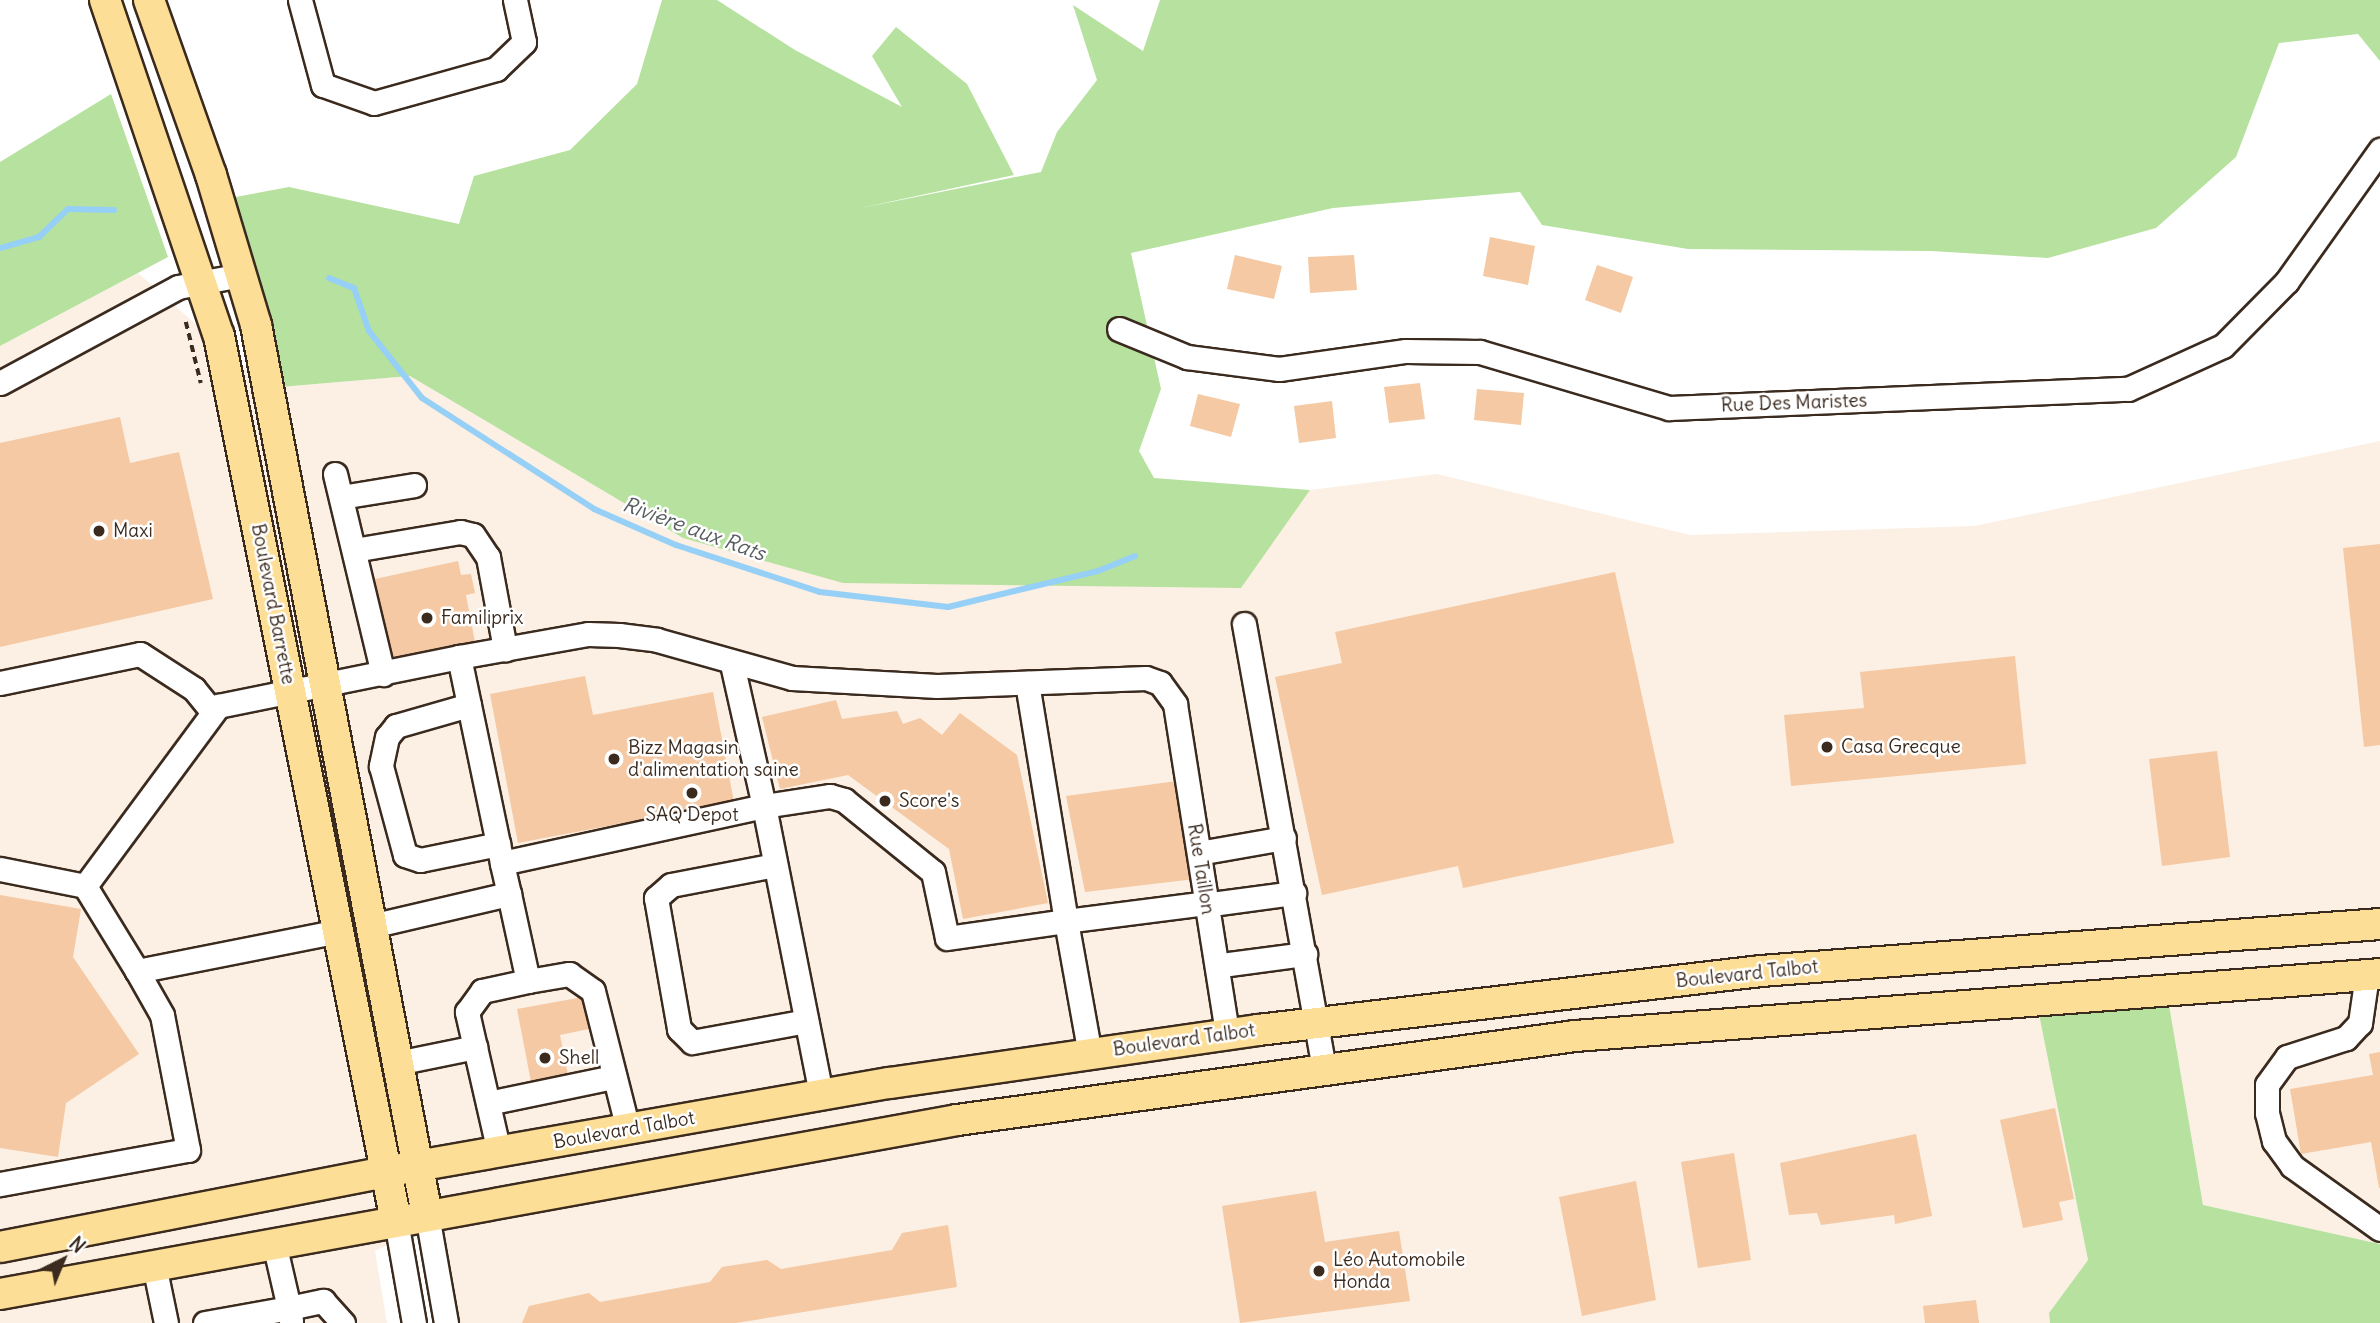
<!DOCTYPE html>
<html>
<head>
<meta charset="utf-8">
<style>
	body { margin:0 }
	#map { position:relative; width:2380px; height:1323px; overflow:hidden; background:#fff; font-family:Delius,sans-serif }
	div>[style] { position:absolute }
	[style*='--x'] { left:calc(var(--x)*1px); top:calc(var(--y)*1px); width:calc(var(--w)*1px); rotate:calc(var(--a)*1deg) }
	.built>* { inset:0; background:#fcefe3 }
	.green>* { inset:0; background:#b6e19e }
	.stream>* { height:6px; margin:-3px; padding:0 3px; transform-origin:3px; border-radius:3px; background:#97d0f6 }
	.building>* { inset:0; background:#f4c9a3 }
	.path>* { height:3.5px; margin-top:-1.75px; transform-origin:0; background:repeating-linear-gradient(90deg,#3b2a1e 0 7px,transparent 0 12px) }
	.roads { filter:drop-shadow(2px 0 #3b2a1e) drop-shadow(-2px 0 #3b2a1e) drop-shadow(0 2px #3b2a1e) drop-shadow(0 -2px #3b2a1e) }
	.minor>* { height:23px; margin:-11.5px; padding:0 11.5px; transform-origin:11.5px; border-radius:11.5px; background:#fff }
	.major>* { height:30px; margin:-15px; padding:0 15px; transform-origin:15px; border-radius:15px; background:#fdde96 }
	.dots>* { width:19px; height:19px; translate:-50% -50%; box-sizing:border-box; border:4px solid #fff; border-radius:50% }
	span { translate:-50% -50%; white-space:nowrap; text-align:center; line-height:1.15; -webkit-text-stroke:5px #fff; paint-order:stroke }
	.street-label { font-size:19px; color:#3b2a1e }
	.poi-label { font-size:19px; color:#3b2a1e }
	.left { translate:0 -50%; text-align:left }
	.water-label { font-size:21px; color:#575c5f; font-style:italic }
	.north { position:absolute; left:28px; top:1225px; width:70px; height:70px; -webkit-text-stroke:5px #fff; paint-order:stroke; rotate:43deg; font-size:19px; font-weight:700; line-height:28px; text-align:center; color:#3b2a1e }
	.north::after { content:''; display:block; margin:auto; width:24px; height:32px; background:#3b2a1e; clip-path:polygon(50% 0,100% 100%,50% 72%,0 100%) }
</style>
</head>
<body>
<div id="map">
	<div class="built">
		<i style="clip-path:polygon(138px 273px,268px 388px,410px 376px,683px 538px,1240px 588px,1310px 490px,1437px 474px,1690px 535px,1975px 526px,2380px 441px,2380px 1244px,2203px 1205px,2167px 993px,2036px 999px,2088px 1260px,2049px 1313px,2050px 1323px,459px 1323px,439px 1221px,375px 1251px,387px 1323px,0 1323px,0 346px)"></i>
	</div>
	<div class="green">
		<i style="clip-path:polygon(662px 0,717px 0,795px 50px,902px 107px,872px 56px,896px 27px,967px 84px,1014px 175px,856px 209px,1041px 172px,1057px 132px,1097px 80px,1073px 5px,1143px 51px,1160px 0,2380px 0,2380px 61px,2358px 34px,2279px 43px,2236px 157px,2156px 228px,2048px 258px,1931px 251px,1688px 249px,1542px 225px,1520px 192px,1333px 208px,1131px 253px,1161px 389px,1139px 451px,1154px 478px,1310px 490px,1241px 588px,843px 583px,683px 538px,410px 376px,268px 388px,219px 200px,289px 187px,459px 224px,474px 176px,570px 150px,637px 84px)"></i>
		<i style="clip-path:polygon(111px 94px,168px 257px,0 346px,0 162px)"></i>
		<i style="clip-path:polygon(2167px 993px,2203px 1205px,2380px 1244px,2380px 1323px,2050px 1323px,2049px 1313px,2088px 1260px,2036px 999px)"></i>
	</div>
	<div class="stream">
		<i style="--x:0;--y:248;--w:41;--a:-15.8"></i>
		<i style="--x:39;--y:237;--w:40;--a:-44"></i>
		<i style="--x:68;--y:209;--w:46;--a:1.2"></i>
		<i style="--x:329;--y:278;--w:27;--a:22"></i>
		<i style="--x:354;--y:288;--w:46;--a:70.8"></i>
		<i style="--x:369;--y:331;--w:85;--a:51.7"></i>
		<i style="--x:422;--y:398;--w:205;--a:32.8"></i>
		<i style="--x:594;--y:509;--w:90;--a:23.7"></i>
		<i style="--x:676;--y:545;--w:151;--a:18.1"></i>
		<i style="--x:820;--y:592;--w:129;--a:6.7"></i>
		<i style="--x:948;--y:607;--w:154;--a:-13.5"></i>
		<i style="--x:1098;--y:571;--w:40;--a:-22"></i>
	</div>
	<div class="building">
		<i style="clip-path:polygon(1490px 237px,1535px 246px,1528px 285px,1483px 276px)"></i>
		<i style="clip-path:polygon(1235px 255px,1282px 266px,1274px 299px,1227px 289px)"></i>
		<i style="clip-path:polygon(1354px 255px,1357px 290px,1310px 293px,1308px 257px)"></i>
		<i style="clip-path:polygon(1597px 265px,1633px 277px,1621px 313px,1585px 300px)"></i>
		<i style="clip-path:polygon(1420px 383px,1425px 419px,1389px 423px,1384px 387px)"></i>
		<i style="clip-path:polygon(1477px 389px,1524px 393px,1521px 425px,1474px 420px)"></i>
		<i style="clip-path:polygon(1198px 394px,1240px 404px,1231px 437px,1190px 426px)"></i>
		<i style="clip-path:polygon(1332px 401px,1336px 438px,1299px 443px,1294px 406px)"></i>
		<i style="clip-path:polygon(120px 417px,130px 463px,179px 452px,213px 599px,0 647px,0 443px)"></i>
		<i style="clip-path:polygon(2380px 544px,2380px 745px,2364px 747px,2343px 548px)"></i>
		<i style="clip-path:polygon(458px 561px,461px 575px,471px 574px,475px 593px,466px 595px,475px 642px,391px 659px,375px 579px)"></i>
		<i style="clip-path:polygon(1615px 572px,1674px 843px,1463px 888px,1458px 866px,1322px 895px,1275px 677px,1342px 663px,1335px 632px)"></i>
		<i style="clip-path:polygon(2015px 656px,2026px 764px,1791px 786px,1784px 715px,1864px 708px,1860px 672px)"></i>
		<i style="clip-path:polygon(585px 676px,593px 715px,713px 692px,734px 802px,518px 843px,490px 694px)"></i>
		<i style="clip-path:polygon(836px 700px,842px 719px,897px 711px,903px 724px,920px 718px,942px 735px,960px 713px,1017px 755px,1048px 903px,963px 919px,949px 849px,848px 775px,780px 789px,762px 717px)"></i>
		<i style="clip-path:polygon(2217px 751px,2230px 857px,2162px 866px,2149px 759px)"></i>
		<i style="clip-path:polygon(1177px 781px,1195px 879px,1085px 892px,1066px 796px)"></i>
		<i style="clip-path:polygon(0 895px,81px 909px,73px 957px,139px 1054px,66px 1103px,58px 1157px,0 1148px)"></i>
		<i style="clip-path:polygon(583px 997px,589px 1029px,560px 1035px,569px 1080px,532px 1087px,517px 1009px)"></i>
		<i style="clip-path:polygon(2380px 1052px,2380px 1188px,2379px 1188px,2371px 1142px,2301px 1154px,2290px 1089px,2373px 1075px,2369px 1054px)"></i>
		<i style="clip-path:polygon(2055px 1108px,2074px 1199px,2059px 1202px,2063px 1220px,2023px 1228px,2000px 1120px)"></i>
		<i style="clip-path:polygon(1916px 1134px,1932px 1216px,1895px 1224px,1894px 1215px,1821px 1225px,1817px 1213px,1789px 1215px,1780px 1163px)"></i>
		<i style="clip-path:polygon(1734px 1153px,1751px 1260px,1698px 1268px,1681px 1162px)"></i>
		<i style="clip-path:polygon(1636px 1181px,1656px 1300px,1582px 1316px,1559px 1197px)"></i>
		<i style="clip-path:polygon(1316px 1191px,1325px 1242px,1399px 1231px,1410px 1301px,1240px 1323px,1222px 1206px)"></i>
		<i style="clip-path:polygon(948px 1225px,957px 1287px,736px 1323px,522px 1323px,529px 1306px,589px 1293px,600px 1302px,710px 1282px,722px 1267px,767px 1260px,781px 1269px,892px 1250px,902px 1233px)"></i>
		<i style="clip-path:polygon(1976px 1300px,1979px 1323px,1925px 1323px,1923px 1306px)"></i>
	</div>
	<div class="path">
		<i style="--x:186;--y:322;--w:63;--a:76.2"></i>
	</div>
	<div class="roads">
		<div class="minor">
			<i style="--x:300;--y:0;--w:88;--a:74.9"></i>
			<i style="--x:323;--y:85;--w:54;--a:19.4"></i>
			<i style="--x:374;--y:103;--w:127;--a:-15.6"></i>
			<i style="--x:496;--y:69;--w:39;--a:-44"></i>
			<i style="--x:524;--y:42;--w:43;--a:-102.1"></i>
			<i style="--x:1119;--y:329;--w:74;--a:22.4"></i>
			<i style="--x:1187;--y:357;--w:93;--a:7.4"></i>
			<i style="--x:1279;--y:369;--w:128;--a:-8.1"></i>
			<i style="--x:1406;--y:351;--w:74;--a:0.8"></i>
			<i style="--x:1480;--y:352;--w:197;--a:16.5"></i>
			<i style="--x:1669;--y:408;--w:459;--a:-2.4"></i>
			<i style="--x:2128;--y:389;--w:104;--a:-24.4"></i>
			<i style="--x:2223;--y:346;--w:91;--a:-45.4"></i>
			<i style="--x:2287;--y:281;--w:161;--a:-54.6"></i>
			<i style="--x:0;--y:383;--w:202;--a:-28.3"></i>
			<i style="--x:178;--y:287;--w:64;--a:-10.8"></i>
			<i style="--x:335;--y:474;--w:206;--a:76.5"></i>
			<i style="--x:341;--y:497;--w:74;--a:-9.3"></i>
			<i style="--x:354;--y:550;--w:108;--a:-9.6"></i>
			<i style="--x:460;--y:532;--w:13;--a:13"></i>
			<i style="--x:473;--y:535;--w:27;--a:56"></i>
			<i style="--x:488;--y:557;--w:94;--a:79.5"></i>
			<i style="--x:1244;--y:624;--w:453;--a:79.8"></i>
			<i style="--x:459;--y:657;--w:131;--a:-10.1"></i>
			<i style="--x:588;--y:634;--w:31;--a:2"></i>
			<i style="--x:619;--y:635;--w:38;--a:7"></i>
			<i style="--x:657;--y:640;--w:140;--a:15.7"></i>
			<i style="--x:792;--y:678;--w:145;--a:3.2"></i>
			<i style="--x:937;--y:686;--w:209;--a:-2.2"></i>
			<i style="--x:1146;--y:678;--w:15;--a:20"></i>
			<i style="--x:1160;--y:683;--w:26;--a:54"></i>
			<i style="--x:1175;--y:704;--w:334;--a:81"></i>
			<i style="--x:732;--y:664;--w:146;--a:77.3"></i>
			<i style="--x:764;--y:806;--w:67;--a:-8.6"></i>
			<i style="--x:830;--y:796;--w:15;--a:16"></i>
			<i style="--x:844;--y:800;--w:114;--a:39"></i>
			<i style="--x:933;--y:872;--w:67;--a:78"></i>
			<i style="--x:947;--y:938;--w:120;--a:-8.1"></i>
			<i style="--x:1066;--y:921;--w:135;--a:79.8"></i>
			<i style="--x:0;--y:683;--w:143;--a:-11.7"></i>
			<i style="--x:140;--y:654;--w:64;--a:32.9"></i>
			<i style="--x:194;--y:689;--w:27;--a:51"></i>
			<i style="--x:1027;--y:683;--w:241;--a:80.7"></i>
			<i style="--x:1066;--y:921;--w:141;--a:-7.3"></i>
			<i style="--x:469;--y:705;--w:76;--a:164"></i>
			<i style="--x:396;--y:726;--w:14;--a:129"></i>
			<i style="--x:387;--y:737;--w:30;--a:102"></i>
			<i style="--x:381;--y:766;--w:92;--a:74.9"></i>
			<i style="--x:405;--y:855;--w:16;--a:18"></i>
			<i style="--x:420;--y:860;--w:80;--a:-11.6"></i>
			<i style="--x:1210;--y:851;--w:75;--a:-10"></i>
			<i style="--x:775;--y:865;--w:106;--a:169.1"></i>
			<i style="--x:671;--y:885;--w:20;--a:139"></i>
			<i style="--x:656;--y:898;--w:133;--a:80"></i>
			<i style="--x:679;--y:1029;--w:18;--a:45"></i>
			<i style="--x:692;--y:1042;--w:116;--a:-10.4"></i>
			<i style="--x:0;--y:869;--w:87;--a:11.3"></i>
			<i style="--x:1219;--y:903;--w:76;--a:-7.6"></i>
			<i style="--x:371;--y:926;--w:142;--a:-13.1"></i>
			<i style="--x:509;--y:894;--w:32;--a:-103"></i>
			<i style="--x:502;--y:863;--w:268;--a:-12.3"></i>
			<i style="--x:764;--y:806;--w:295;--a:78.8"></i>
			<i style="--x:339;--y:931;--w:206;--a:168.8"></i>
			<i style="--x:137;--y:971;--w:100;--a:-121.5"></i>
			<i style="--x:85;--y:886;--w:224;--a:-53.5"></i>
			<i style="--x:218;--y:706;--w:246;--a:-11.5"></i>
			<i style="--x:459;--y:657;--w:210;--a:78.2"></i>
			<i style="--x:1229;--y:964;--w:77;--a:-7.5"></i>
			<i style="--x:2367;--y:975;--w:49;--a:98.3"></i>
			<i style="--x:2360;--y:1023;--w:21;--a:133"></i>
			<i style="--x:2346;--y:1038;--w:62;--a:162.1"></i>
			<i style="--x:2287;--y:1057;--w:34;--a:126"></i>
			<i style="--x:2267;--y:1085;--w:28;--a:90"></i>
			<i style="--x:2267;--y:1113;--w:29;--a:76"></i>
			<i style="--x:2274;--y:1141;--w:31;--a:54"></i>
			<i style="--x:2292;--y:1166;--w:108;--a:35.6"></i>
			<i style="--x:528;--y:981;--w:42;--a:-9.7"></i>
			<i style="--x:569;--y:974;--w:29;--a:35"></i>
			<i style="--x:593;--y:991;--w:142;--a:75.8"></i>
			<i style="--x:397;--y:1063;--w:80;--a:-11.6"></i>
			<i style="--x:488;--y:1103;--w:129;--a:-11.7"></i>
			<i style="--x:499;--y:1152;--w:144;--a:-102.9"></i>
			<i style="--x:467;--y:1012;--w:26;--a:-54"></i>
			<i style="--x:482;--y:991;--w:47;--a:-12.3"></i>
			<i style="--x:528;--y:981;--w:89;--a:-102.3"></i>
			<i style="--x:0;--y:1184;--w:191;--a:-10.3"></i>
			<i style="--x:188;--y:1150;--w:137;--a:-100.9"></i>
			<i style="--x:162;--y:1015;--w:51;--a:-119.6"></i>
			<i style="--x:427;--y:1215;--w:110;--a:80"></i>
			<i style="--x:396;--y:1221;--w:104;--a:80"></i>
			<i style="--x:274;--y:1243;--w:67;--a:77"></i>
			<i style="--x:289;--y:1308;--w:35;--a:-12"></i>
			<i style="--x:323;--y:1301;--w:30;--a:48"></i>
			<i style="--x:154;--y:1265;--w:59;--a:78.3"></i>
			<i style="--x:205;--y:1323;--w:85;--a:-10.1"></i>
			<i style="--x:289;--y:1308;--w:13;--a:81"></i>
		</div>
		<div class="major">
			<i style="--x:105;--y:0;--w:355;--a:71.3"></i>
			<i style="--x:219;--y:336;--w:903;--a:78.69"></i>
			<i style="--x:149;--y:0;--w:186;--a:70.5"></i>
			<i style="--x:211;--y:175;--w:157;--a:73.3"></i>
			<i style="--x:256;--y:325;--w:906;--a:79.12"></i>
			<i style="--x:0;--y:1247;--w:425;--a:-11"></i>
			<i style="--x:417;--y:1166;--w:480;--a:-10"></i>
			<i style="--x:890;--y:1083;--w:372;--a:-8.2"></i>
			<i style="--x:1258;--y:1030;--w:506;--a:-6.69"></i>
			<i style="--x:1761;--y:971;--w:621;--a:-4.34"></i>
			<i style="--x:0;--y:1294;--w:973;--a:-10.3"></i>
			<i style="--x:957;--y:1120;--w:624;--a:-7.74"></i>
			<i style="--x:1575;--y:1036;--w:807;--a:-4.4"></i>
		</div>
	</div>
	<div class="dots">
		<i style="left:99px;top:531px;background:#3b2a1e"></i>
		<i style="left:427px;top:618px;background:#3b2a1e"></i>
		<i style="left:1827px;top:747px;background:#3b2a1e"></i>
		<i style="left:614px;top:759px;background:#3b2a1e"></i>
		<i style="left:692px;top:793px;background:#3b2a1e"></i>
		<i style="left:885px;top:801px;background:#3b2a1e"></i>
		<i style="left:545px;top:1058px;background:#3b2a1e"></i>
		<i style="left:1319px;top:1271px;background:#3b2a1e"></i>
	</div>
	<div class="street-label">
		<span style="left:1794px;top:403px;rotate:-2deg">Rue Des Maristes</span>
		<span style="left:273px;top:604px;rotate:79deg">Boulevard Barrette</span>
		<span style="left:1201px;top:869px;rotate:81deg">Rue Taillon</span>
		<span style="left:1747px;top:974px;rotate:-6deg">Boulevard Talbot</span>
		<span style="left:1184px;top:1040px;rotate:-8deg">Boulevard Talbot</span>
		<span style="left:624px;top:1130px;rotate:-10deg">Boulevard Talbot</span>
	</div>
	<div class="poi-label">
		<span class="left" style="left:113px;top:531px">Maxi</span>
		<span class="left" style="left:441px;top:618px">Familiprix</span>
		<span class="left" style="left:1841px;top:747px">Casa Grecque</span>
		<span class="left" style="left:628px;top:759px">Bizz Magasin<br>d'alimentation saine</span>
		<span class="left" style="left:899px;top:801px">Score's</span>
		<span style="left:692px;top:815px">SAQ Depot</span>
		<span class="left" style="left:559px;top:1058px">Shell</span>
		<span class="left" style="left:1333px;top:1271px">Léo Automobile<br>Honda</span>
	</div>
	<div class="water-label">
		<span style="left:694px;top:529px;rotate:20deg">Rivière aux Rats</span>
	</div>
	<div class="north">N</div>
</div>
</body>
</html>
